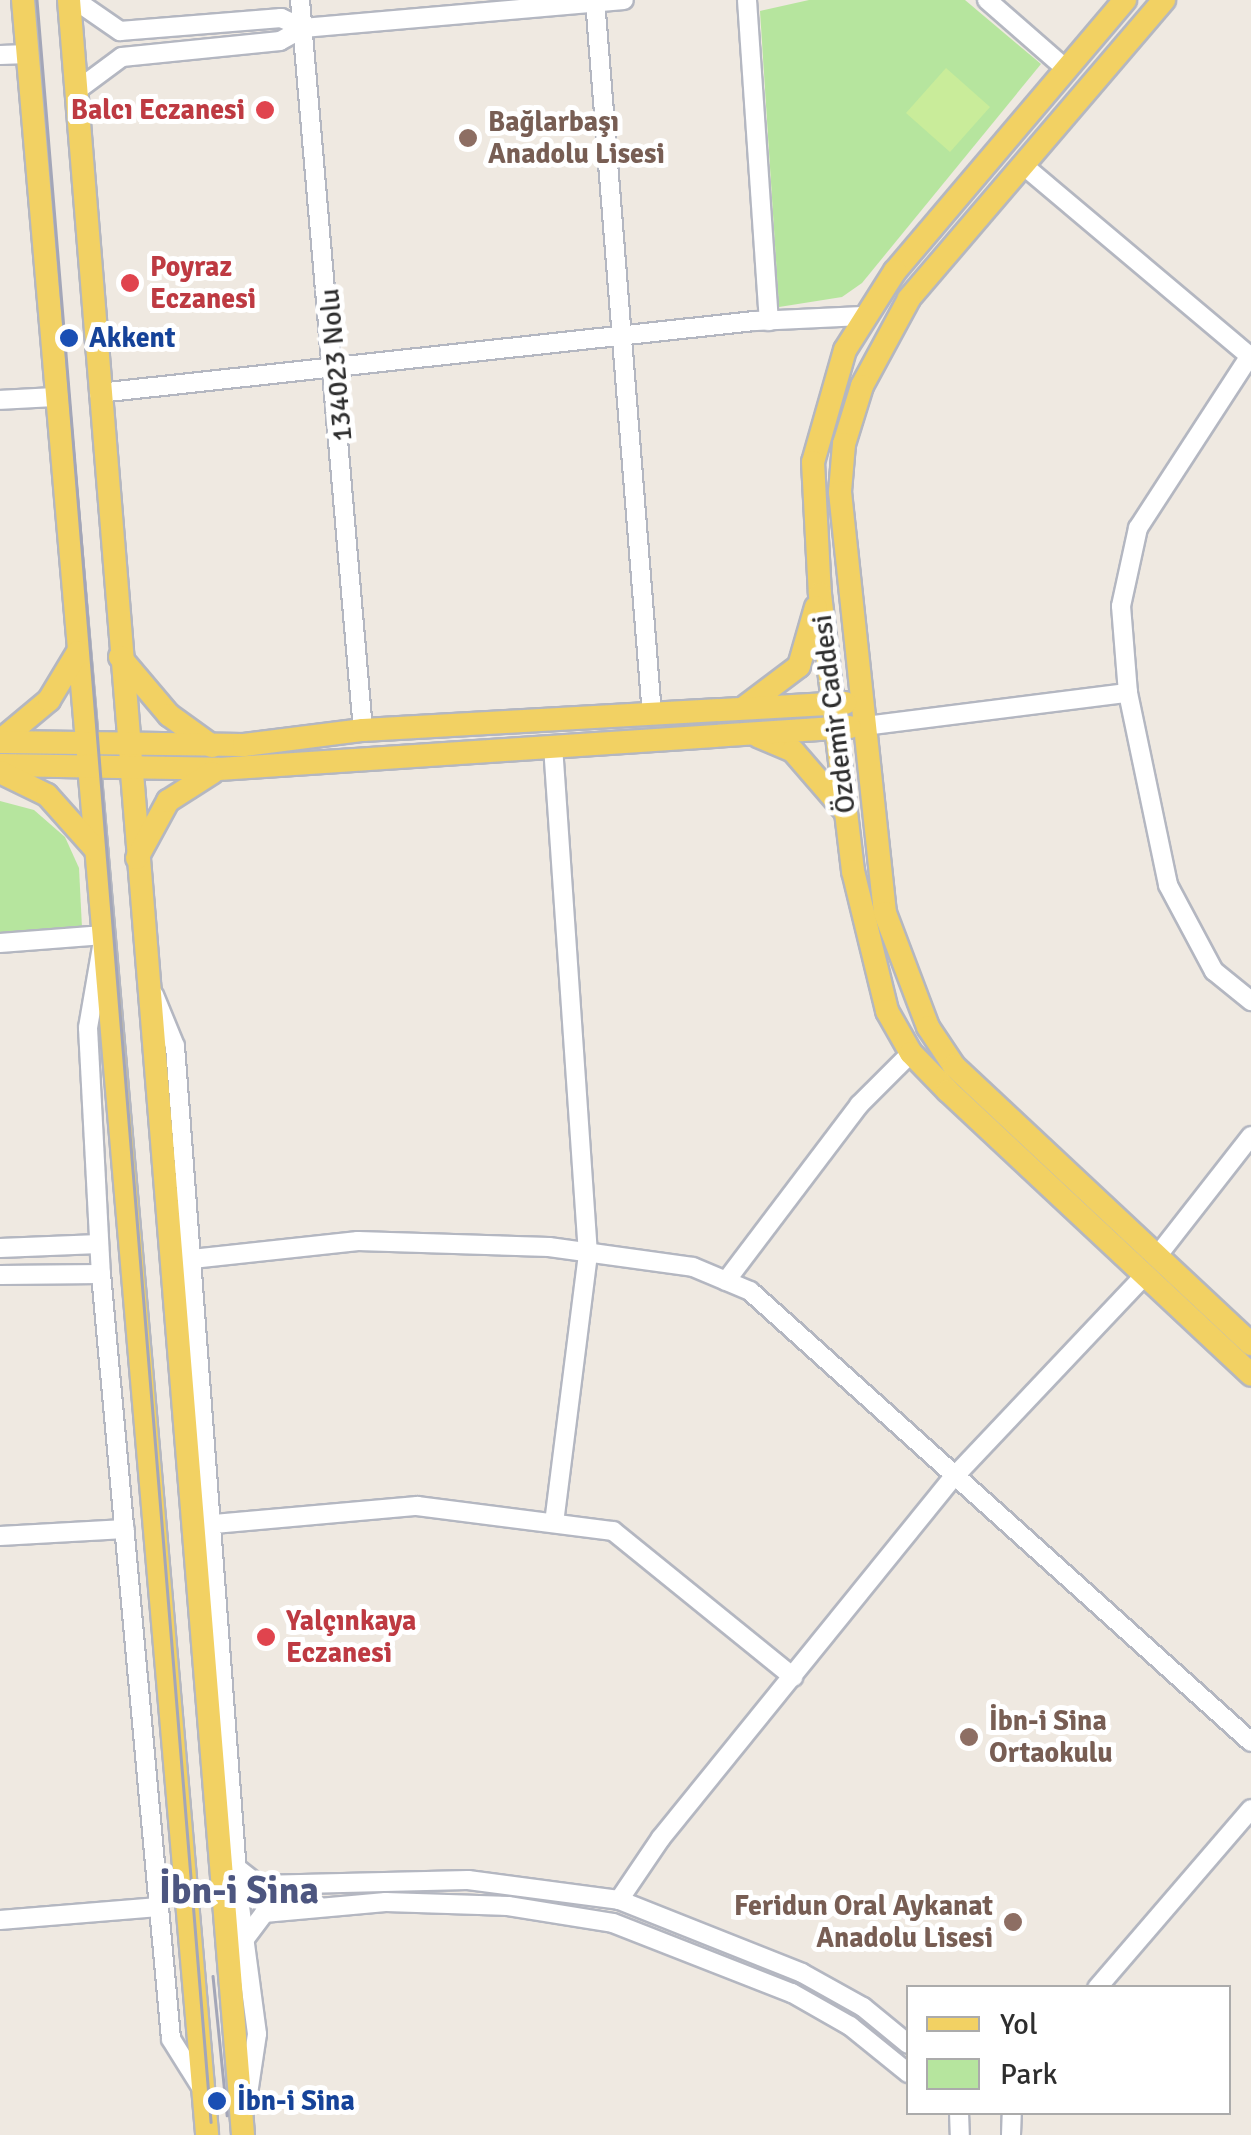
<!DOCTYPE html>
<html>
<head>
<meta charset="utf-8">
<style>
	body { margin:0 }
	#map { position:relative; width:1251px; height:2135px; overflow:hidden; background:#efe9e1; font-family:Signika,sans-serif }
	div>[style] { position:absolute }
	[style*='--x'] { left:calc(var(--x)*1px); top:calc(var(--y)*1px); width:calc(var(--w)*1px); rotate:calc(var(--a)*1deg) }
	.green>* { inset:0; background:#b6e59e }
	.pitch>* { inset:0; background:#c9ec9a }
	.roads { filter:drop-shadow(2px 0 #b4b7c1) drop-shadow(-2px 0 #b4b7c1) drop-shadow(0 2px #b4b7c1) drop-shadow(0 -2px #b4b7c1) }
	.minor>* { height:18px; margin:-9px; padding:0 9px; transform-origin:9px; border-radius:9px; background:#fff }
	.major>* { height:22px; margin:-11px; padding:0 11px; transform-origin:11px; border-radius:11px; background:#f2d163 }
	.tram>* { height:2.5px; margin:-1.25px; padding:0 1.25px; transform-origin:1.25px; border-radius:1.25px; background:#a3a6b8 }
	.dots>* { width:28px; height:28px; translate:-50% -50%; box-sizing:border-box; border:5px solid #fff; border-radius:50% }
	span { translate:-50% -50%; white-space:nowrap; text-align:center; line-height:1.15; -webkit-text-stroke:10px #fff; paint-order:stroke }
	.health-label { font-size:28px; color:#be3a42; font-weight:700 }
	.right { translate:-100% -50%; text-align:right }
	.left { translate:0 -50%; text-align:left }
	.education-label { font-size:28px; color:#785e54; font-weight:700 }
	.transit-label { font-size:28px; color:#164399; font-weight:700 }
	.street-label { font-size:28px; color:#2e2e2e }
	.district-label { font-size:38px; color:#4d5680; font-weight:700 }
	.legend { position:absolute; left:906px; top:1985px; width:325px; height:130px; box-sizing:border-box; background:#fff; border:2px solid #ababab; margin:0; padding:12px 18px; list-style:none; font-size:30px; color:#2e2e2e }
	.legend li { display:flex; align-items:center; gap:20px; height:50px }
	.legend b { width:50px; border:2px solid #ababab }
</style>
</head>
<body>
<div id="map">
	<div class="green">
		<i style="clip-path:polygon(809px 0,965px 0,1041px 64px,862px 283px,842px 297px,779px 307px,760px 11px)"></i>
		<i style="clip-path:polygon(0 801px,34px 810px,65px 837px,79px 868px,82px 928px,0 933px)"></i>
	</div>
	<div class="pitch">
		<i style="clip-path:polygon(946px 68px,990px 107px,950px 152px,906px 113px)"></i>
	</div>
	<div class="roads">
		<div class="minor">
			<i style="--x:75;--y:0;--w:55;--a:34.6"></i>
			<i style="--x:120;--y:31;--w:162;--a:-4.6"></i>
			<i style="--x:281;--y:18;--w:24;--a:24"></i>
			<i style="--x:300;--y:0;--w:733;--a:85.07"></i>
			<i style="--x:595;--y:0;--w:716;--a:85.44"></i>
			<i style="--x:747;--y:0;--w:322;--a:86.1"></i>
			<i style="--x:987;--y:0;--w:105;--a:41.1"></i>
			<i style="--x:0;--y:55;--w:28;--a:-2"></i>
			<i style="--x:76;--y:91;--w:57;--a:-36.5"></i>
			<i style="--x:122;--y:57;--w:159;--a:-5.8"></i>
			<i style="--x:280;--y:41;--w:26;--a:-29"></i>
			<i style="--x:303;--y:28;--w:322;--a:-5"></i>
			<i style="--x:1024;--y:166;--w:295;--a:40.1"></i>
			<i style="--x:99;--y:393;--w:659;--a:-6.27"></i>
			<i style="--x:754;--y:321;--w:110;--a:-2.6"></i>
			<i style="--x:0;--y:400;--w:55;--a:-3.1"></i>
			<i style="--x:1128;--y:693;--w:196;--a:78.2"></i>
			<i style="--x:1168;--y:885;--w:98;--a:61.9"></i>
			<i style="--x:1214;--y:971;--w:48;--a:39"></i>
			<i style="--x:865;--y:726;--w:265;--a:-7.2"></i>
			<i style="--x:1128;--y:693;--w:87;--a:-94.6"></i>
			<i style="--x:1121;--y:606;--w:80;--a:-77.7"></i>
			<i style="--x:1138;--y:528;--w:207;--a:-57"></i>
			<i style="--x:553;--y:746;--w:509;--a:86.06"></i>
			<i style="--x:588;--y:1254;--w:271;--a:97.2"></i>
			<i style="--x:0;--y:943;--w:104;--a:-4.4"></i>
			<i style="--x:104;--y:935;--w:94;--a:99.8"></i>
			<i style="--x:88;--y:1028;--w:246;--a:87"></i>
			<i style="--x:101;--y:1274;--w:768;--a:84.77"></i>
			<i style="--x:171;--y:2039;--w:57;--a:58"></i>
			<i style="--x:154;--y:995;--w:55;--a:67.6"></i>
			<i style="--x:175;--y:1046;--w:855;--a:85.71"></i>
			<i style="--x:239;--y:1899;--w:136;--a:82.4"></i>
			<i style="--x:257;--y:2034;--w:68;--a:98.5"></i>
			<i style="--x:0;--y:1248;--w:99;--a:-2.3"></i>
			<i style="--x:1158;--y:1255;--w:151;--a:-52"></i>
			<i style="--x:192;--y:1259;--w:167;--a:-6.2"></i>
			<i style="--x:358;--y:1241;--w:191;--a:1.8"></i>
			<i style="--x:549;--y:1247;--w:145;--a:7.9"></i>
			<i style="--x:693;--y:1267;--w:62;--a:22.8"></i>
			<i style="--x:750;--y:1291;--w:674;--a:41.99"></i>
			<i style="--x:0;--y:1275;--w:101;--a:-0.6"></i>
			<i style="--x:726;--y:1281;--w:221;--a:-52.9"></i>
			<i style="--x:859;--y:1105;--w:74;--a:-45"></i>
			<i style="--x:214;--y:1524;--w:204;--a:-5.1"></i>
			<i style="--x:417;--y:1506;--w:198;--a:7.3"></i>
			<i style="--x:613;--y:1531;--w:232;--a:39"></i>
			<i style="--x:0;--y:1536;--w:125;--a:-3.2"></i>
			<i style="--x:237;--y:1868;--w:28;--a:38"></i>
			<i style="--x:259;--y:1885;--w:209;--a:-1.4"></i>
			<i style="--x:468;--y:1880;--w:152;--a:7.5"></i>
			<i style="--x:619;--y:1900;--w:197;--a:21.7"></i>
			<i style="--x:802;--y:1973;--w:70;--a:29.1"></i>
			<i style="--x:863;--y:2007;--w:58;--a:39.4"></i>
			<i style="--x:619;--y:1900;--w:75;--a:-55.9"></i>
			<i style="--x:661;--y:1838;--w:464;--a:-51"></i>
			<i style="--x:953;--y:1478;--w:278;--a:-46.6"></i>
			<i style="--x:0;--y:1920;--w:159;--a:-4.7"></i>
			<i style="--x:244;--y:1940;--w:34;--a:-53"></i>
			<i style="--x:264;--y:1913;--w:122;--a:-5.2"></i>
			<i style="--x:386;--y:1902;--w:122;--a:1.9"></i>
			<i style="--x:508;--y:1906;--w:106;--a:9.2"></i>
			<i style="--x:613;--y:1923;--w:192;--a:21.4"></i>
			<i style="--x:792;--y:1993;--w:67;--a:29.6"></i>
			<i style="--x:850;--y:2026;--w:75;--a:39"></i>
			<i style="--x:1097;--y:1988;--w:236;--a:-49.3"></i>
			<i style="--x:959;--y:2112;--w:23;--a:88"></i>
			<i style="--x:1011;--y:2135;--w:23;--a:-88"></i>
		</div>
		<div class="major">
			<i style="--x:23;--y:0;--w:2143;--a:85.07"></i>
			<i style="--x:69;--y:0;--w:2142;--a:85.34"></i>
			<i style="--x:1125;--y:0;--w:355;--a:130.3"></i>
			<i style="--x:895;--y:271;--w:93;--a:122.3"></i>
			<i style="--x:845;--y:350;--w:116;--a:105.9"></i>
			<i style="--x:813;--y:462;--w:132;--a:87"></i>
			<i style="--x:820;--y:594;--w:279;--a:83.2"></i>
			<i style="--x:853;--y:871;--w:144;--a:76.3"></i>
			<i style="--x:887;--y:1011;--w:48;--a:60.3"></i>
			<i style="--x:911;--y:1053;--w:53;--a:45.8"></i>
			<i style="--x:948;--y:1091;--w:415;--a:43.1"></i>
			<i style="--x:1164;--y:0;--w:393;--a:130.5"></i>
			<i style="--x:909;--y:299;--w:99;--a:118.4"></i>
			<i style="--x:862;--y:386;--w:61;--a:107.2"></i>
			<i style="--x:844;--y:444;--w:48;--a:94.8"></i>
			<i style="--x:840;--y:492;--w:423;--a:83.9"></i>
			<i style="--x:885;--y:913;--w:122;--a:69.3"></i>
			<i style="--x:928;--y:1027;--w:47;--a:56.3"></i>
			<i style="--x:954;--y:1066;--w:407;--a:43.1"></i>
			<i style="--x:120;--y:657;--w:76;--a:49.8"></i>
			<i style="--x:169;--y:715;--w:53;--a:35.8"></i>
			<i style="--x:746;--y:706;--w:66;--a:-37"></i>
			<i style="--x:799;--y:666;--w:61;--a:-73.9"></i>
			<i style="--x:758;--y:736;--w:38;--a:23"></i>
			<i style="--x:793;--y:751;--w:79;--a:49.1"></i>
			<i style="--x:0;--y:741;--w:64;--a:-39.9"></i>
			<i style="--x:49;--y:700;--w:56;--a:-58.9"></i>
			<i style="--x:0;--y:742;--w:244;--a:0.7"></i>
			<i style="--x:244;--y:745;--w:120;--a:-7.2"></i>
			<i style="--x:363;--y:730;--w:483;--a:-3.2"></i>
			<i style="--x:0;--y:765;--w:219;--a:1"></i>
			<i style="--x:219;--y:769;--w:632;--a:-3.81"></i>
			<i style="--x:0;--y:772;--w:52;--a:26.1"></i>
			<i style="--x:47;--y:795;--w:74;--a:48.3"></i>
			<i style="--x:137;--y:858;--w:65;--a:-61.5"></i>
			<i style="--x:168;--y:801;--w:52;--a:-32.5"></i>
		</div>
	</div>
	<div class="tram">
		<i style="--x:37;--y:0;--w:2129;--a:85.31"></i>
		<i style="--x:213;--y:1976;--w:140;--a:84.2"></i>
	</div>
	<div class="dots">
		<i style="left:265px;top:110px;background:#e0444e"></i>
		<i style="left:468px;top:138px;background:#8d6e63"></i>
		<i style="left:130px;top:283px;background:#e0444e"></i>
		<i style="left:69px;top:338px;background:#1a4fb4"></i>
		<i style="left:266px;top:1637px;background:#e0444e"></i>
		<i style="left:969px;top:1737px;background:#8d6e63"></i>
		<i style="left:1013px;top:1922px;background:#8d6e63"></i>
		<i style="left:217px;top:2101px;background:#1a4fb4"></i>
	</div>
	<div class="health-label">
		<span class="right" style="left:245px;top:110px">Balcı Eczanesi</span>
		<span class="left" style="left:150px;top:283px">Poyraz<br>Eczanesi</span>
		<span class="left" style="left:286px;top:1637px">Yalçınkaya<br>Eczanesi</span>
	</div>
	<div class="education-label">
		<span class="left" style="left:488px;top:138px">Bağlarbaşı<br>Anadolu Lisesi</span>
		<span class="left" style="left:989px;top:1737px">İbn-i Sina<br>Ortaokulu</span>
		<span class="right" style="left:993px;top:1922px">Feridun Oral Aykanat<br>Anadolu Lisesi</span>
	</div>
	<div class="transit-label">
		<span class="left" style="left:89px;top:338px">Akkent</span>
		<span class="left" style="left:237px;top:2101px">İbn-i Sina</span>
	</div>
	<div class="street-label">
		<span style="left:336px;top:365px;rotate:-95deg">134023 Nolu</span>
		<span style="left:834px;top:714px;rotate:-97deg">Özdemir Caddesi</span>
	</div>
	<div class="district-label">
		<span style="left:239px;top:1891px">İbn-i Sina</span>
	</div>
	<ul class="legend">
	<li><b style="height:12px;background:#f2d163"></b>Yol</li>
	<li><b style="height:28px;background:#b6e59e"></b>Park</li>
	</ul>
</div>
</body>
</html>
